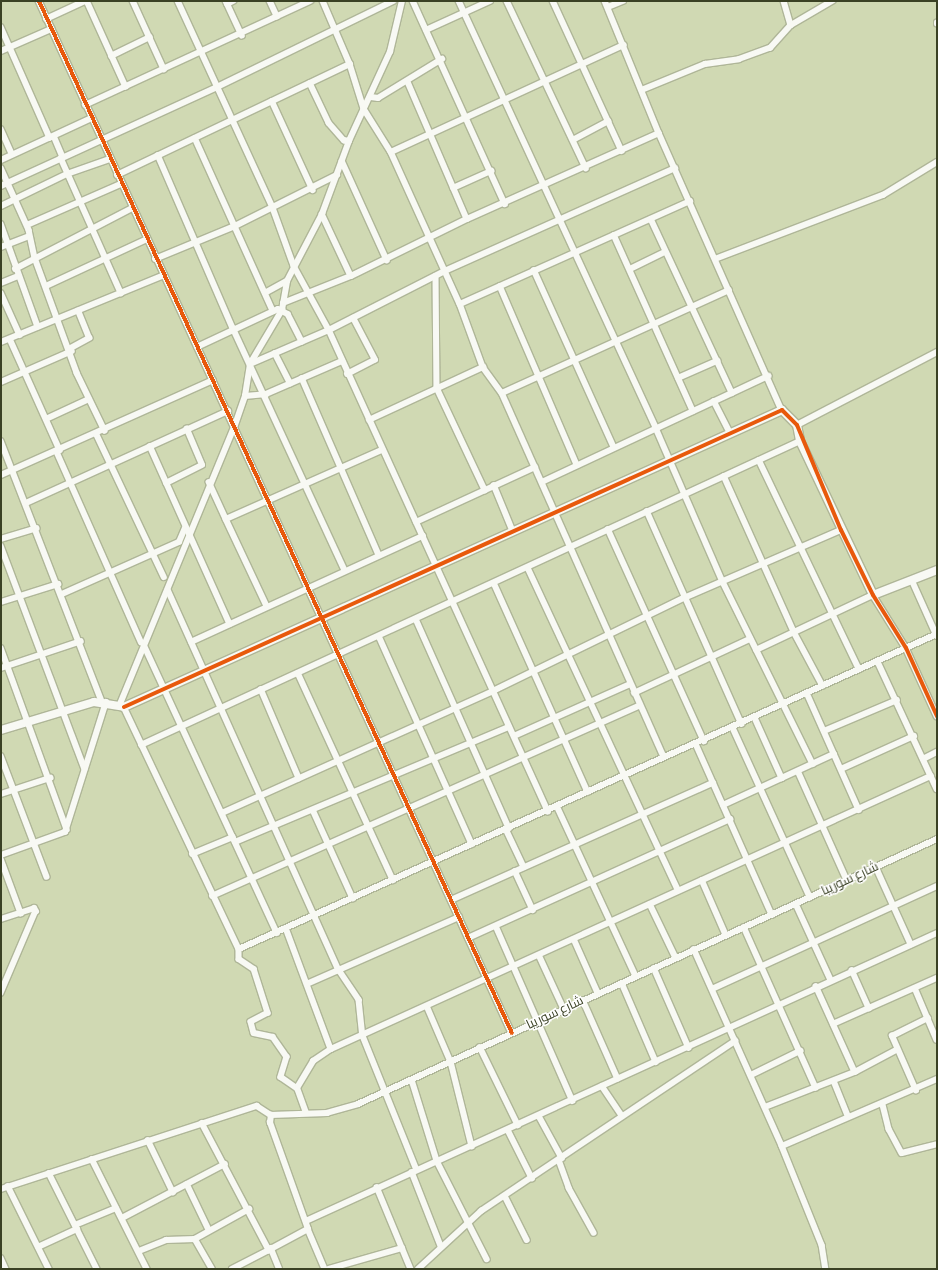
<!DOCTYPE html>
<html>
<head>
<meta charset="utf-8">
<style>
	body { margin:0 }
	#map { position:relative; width:938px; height:1270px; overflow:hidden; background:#d0d9b3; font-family:"Crimson Pro",Cairo,serif }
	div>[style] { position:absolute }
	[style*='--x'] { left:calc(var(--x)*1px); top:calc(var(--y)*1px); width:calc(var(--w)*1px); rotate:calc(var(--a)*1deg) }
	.roads { filter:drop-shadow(1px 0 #afb698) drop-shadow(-1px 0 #afb698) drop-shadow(0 1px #afb698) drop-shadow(0 -1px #afb698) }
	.street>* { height:5.5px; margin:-2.75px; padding:0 2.75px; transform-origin:2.75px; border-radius:2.75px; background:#f8f9f4 }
	.secondary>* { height:8px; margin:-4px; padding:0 4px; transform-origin:4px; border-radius:4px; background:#f8f9f4 }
	.cycleway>* { height:4px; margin:-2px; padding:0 2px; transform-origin:2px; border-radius:2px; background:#e8590c }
	span { translate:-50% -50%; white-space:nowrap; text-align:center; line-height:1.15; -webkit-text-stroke:3px #fff; paint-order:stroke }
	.street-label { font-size:13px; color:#3a4124 }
	.frame { position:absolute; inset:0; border:2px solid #3a4124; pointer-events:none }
</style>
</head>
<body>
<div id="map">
	<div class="roads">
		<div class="street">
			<i style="--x:39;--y:1;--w:1135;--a:65.38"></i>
			<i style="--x:87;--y:1;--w:94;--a:65.6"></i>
			<i style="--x:133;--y:1;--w:75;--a:65.5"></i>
			<i style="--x:178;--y:1;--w:228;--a:65.3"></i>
			<i style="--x:273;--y:208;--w:62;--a:70.1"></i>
			<i style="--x:294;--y:266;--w:73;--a:61.3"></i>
			<i style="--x:329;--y:330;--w:529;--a:65.52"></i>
			<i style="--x:226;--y:1;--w:38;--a:65"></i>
			<i style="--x:270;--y:1;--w:17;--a:65"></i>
			<i style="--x:323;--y:1;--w:69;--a:66.8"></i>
			<i style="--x:350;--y:64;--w:47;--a:72.7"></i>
			<i style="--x:364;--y:109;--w:51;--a:57.9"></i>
			<i style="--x:391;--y:152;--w:167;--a:65.6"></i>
			<i style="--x:460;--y:304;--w:67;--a:69.9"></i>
			<i style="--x:483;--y:367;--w:32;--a:54"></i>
			<i style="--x:502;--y:393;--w:398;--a:66"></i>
			<i style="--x:413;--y:1;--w:223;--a:65.6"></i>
			<i style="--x:459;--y:1;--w:470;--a:65.2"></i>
			<i style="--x:656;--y:428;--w:168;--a:66.5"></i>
			<i style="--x:723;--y:582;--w:203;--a:63.7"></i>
			<i style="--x:507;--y:1;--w:185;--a:64.7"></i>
			<i style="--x:553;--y:1;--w:165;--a:65.3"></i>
			<i style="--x:605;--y:1;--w:143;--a:67.8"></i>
			<i style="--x:659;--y:133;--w:303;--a:66.1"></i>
			<i style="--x:784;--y:1;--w:25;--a:74"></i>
			<i style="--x:227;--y:4;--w:7;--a:-27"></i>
			<i style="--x:608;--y:7;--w:16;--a:-22"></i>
			<i style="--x:46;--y:19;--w:43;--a:-24.8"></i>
			<i style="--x:937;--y:24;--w:1;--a:-90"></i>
			<i style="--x:1;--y:27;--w:121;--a:66.2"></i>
			<i style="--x:426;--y:30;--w:70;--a:-24.4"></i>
			<i style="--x:1;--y:51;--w:55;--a:-23.7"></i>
			<i style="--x:111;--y:56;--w:43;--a:-26"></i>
			<i style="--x:408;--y:82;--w:149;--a:66.7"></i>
			<i style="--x:310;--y:83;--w:44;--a:64.6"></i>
			<i style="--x:329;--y:123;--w:23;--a:49"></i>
			<i style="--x:344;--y:140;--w:5;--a:11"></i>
			<i style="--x:644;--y:89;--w:66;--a:-22.3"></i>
			<i style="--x:705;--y:64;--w:34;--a:-8"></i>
			<i style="--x:739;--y:59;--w:33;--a:-20"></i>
			<i style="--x:770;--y:48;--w:31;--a:-48"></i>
			<i style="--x:791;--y:25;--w:48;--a:-30.3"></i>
			<i style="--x:371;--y:97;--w:7;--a:8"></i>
			<i style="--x:378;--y:98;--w:75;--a:-31.4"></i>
			<i style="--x:272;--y:101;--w:98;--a:65.3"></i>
			<i style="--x:85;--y:105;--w:248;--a:-24.8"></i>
			<i style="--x:1;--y:129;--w:27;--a:66"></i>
			<i style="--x:54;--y:136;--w:23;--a:67"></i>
			<i style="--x:195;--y:138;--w:190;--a:65.7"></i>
			<i style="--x:573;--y:140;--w:40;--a:-28"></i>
			<i style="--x:391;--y:152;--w:256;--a:-24.7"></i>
			<i style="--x:158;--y:155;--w:189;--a:66.6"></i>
			<i style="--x:233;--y:328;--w:267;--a:65.2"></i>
			<i style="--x:61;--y:158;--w:148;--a:66"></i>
			<i style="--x:1;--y:160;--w:100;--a:-24.8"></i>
			<i style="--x:342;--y:161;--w:109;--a:65.6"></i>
			<i style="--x:1;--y:168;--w:68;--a:65.7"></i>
			<i style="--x:29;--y:230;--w:29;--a:78"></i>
			<i style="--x:35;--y:258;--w:122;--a:69.9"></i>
			<i style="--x:77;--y:373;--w:64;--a:64.2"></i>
			<i style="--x:117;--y:175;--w:258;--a:-25.5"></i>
			<i style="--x:1;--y:186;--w:238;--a:-24.6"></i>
			<i style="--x:217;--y:87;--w:196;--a:-26"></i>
			<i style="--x:453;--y:188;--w:42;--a:-24.1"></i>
			<i style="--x:1;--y:206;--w:73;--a:-25.9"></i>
			<i style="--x:67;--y:174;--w:46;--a:-19.2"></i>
			<i style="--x:322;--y:214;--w:68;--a:64.9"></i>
			<i style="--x:651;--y:219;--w:192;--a:65"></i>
			<i style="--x:1;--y:224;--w:109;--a:70.2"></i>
			<i style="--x:27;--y:225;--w:103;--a:-23.6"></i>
			<i style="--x:614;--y:235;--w:193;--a:65.8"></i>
			<i style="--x:1;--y:247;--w:30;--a:-21"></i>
			<i style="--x:155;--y:259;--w:87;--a:-22.4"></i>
			<i style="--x:235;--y:226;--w:114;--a:-26.6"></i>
			<i style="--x:715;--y:259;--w:180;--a:-20.9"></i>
			<i style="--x:883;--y:195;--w:63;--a:-31.4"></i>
			<i style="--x:15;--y:269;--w:132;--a:-27.5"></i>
			<i style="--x:630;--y:269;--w:39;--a:-26"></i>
			<i style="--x:534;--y:270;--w:194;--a:65.7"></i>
			<i style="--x:436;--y:276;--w:112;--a:89.5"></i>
			<i style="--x:437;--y:388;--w:113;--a:64.8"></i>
			<i style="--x:1;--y:283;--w:18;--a:-22"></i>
			<i style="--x:46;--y:286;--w:109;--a:-24.9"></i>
			<i style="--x:500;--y:286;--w:195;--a:66.7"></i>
			<i style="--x:1;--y:293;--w:46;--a:65.7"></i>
			<i style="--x:265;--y:293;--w:25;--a:-29"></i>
			<i style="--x:283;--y:303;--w:73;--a:-21.7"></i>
			<i style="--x:351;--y:276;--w:129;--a:-26.2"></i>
			<i style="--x:467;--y:219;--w:210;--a:-24.1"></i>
			<i style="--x:460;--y:304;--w:252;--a:-24.1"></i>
			<i style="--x:10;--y:339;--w:122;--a:65.8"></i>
			<i style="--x:1;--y:342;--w:176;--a:-22.3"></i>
			<i style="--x:197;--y:347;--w:89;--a:-25.1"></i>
			<i style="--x:278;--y:309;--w:11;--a:27"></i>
			<i style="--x:288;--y:314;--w:31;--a:63"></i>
			<i style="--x:71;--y:348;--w:21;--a:-29"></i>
			<i style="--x:89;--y:338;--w:29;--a:-112"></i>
			<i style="--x:275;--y:353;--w:34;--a:63"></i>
			<i style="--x:250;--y:364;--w:86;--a:-23.3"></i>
			<i style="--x:329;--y:330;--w:130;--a:-27"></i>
			<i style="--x:445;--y:271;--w:252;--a:-24.1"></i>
			<i style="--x:347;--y:374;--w:31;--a:-27"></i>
			<i style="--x:375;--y:360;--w:47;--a:-117.6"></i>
			<i style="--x:302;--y:378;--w:193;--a:66.5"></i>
			<i style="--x:678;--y:378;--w:43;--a:-23.6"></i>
			<i style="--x:1;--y:382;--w:77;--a:-23.6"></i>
			<i style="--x:502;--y:393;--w:249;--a:-24.4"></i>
			<i style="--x:245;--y:396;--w:21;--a:-5"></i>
			<i style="--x:266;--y:394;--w:83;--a:-23.5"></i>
			<i style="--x:714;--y:401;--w:36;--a:63"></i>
			<i style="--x:46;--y:419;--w:47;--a:-24.9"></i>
			<i style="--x:369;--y:420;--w:126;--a:-24.9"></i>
			<i style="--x:797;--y:425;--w:158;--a:-27.5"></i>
			<i style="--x:97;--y:435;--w:157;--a:64.7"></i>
			<i style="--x:1;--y:441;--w:280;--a:68.8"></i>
			<i style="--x:150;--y:446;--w:195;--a:65.8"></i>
			<i style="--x:57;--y:452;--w:208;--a:66.1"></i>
			<i style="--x:759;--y:460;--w:232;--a:64.4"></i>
			<i style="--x:1;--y:475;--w:232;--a:-24.1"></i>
			<i style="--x:724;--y:476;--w:171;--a:65.8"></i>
			<i style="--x:794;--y:632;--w:61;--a:61.8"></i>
			<i style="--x:209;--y:482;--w:41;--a:65.3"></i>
			<i style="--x:226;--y:519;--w:171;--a:-23.9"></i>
			<i style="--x:542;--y:482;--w:250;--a:-25.1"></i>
			<i style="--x:166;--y:483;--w:40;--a:-26.6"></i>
			<i style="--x:202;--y:465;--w:39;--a:-113"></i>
			<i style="--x:494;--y:485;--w:50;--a:67.6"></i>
			<i style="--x:26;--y:503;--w:222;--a:-24.5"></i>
			<i style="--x:647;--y:511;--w:233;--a:66"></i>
			<i style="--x:226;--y:519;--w:96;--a:64.8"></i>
			<i style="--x:416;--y:522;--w:131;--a:-24.8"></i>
			<i style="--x:608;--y:529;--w:233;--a:65.6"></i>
			<i style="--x:1;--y:539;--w:37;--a:-17"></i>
			<i style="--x:1;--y:546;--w:238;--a:69.4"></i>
			<i style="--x:528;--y:568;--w:355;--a:65"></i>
			<i style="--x:912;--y:580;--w:61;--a:65.9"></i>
			<i style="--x:494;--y:583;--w:229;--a:65.8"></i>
			<i style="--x:168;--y:590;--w:417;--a:65.8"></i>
			<i style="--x:339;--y:970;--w:36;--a:56"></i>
			<i style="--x:359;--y:1000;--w:36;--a:84"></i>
			<i style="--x:363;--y:1036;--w:144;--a:68.1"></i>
			<i style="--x:62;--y:594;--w:128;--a:-24"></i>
			<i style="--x:179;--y:542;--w:15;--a:-67"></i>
			<i style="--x:1;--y:602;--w:60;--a:-17.5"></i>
			<i style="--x:416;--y:619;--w:229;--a:66"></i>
			<i style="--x:379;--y:636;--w:228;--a:65.9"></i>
			<i style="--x:191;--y:642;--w:255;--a:-24.6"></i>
			<i style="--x:145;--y:647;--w:315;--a:65.2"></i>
			<i style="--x:1;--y:648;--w:193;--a:70"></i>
			<i style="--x:756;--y:650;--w:129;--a:-25.2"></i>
			<i style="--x:873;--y:595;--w:62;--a:58.1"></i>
			<i style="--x:906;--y:648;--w:75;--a:65.5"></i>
			<i style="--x:878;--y:662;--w:140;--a:65.1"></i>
			<i style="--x:1;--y:668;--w:84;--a:-18.6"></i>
			<i style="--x:298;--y:673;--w:228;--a:65.3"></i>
			<i style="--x:261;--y:689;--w:97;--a:66.9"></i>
			<i style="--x:634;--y:693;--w:128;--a:-25"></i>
			<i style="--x:807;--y:693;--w:128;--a:66"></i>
			<i style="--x:120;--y:704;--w:299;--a:-67.6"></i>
			<i style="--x:234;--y:428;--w:34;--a:-71"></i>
			<i style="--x:245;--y:396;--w:32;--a:-81"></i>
			<i style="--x:250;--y:364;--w:63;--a:-59.3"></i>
			<i style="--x:282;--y:310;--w:29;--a:-80"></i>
			<i style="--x:287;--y:281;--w:76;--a:-62.4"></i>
			<i style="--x:322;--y:214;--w:78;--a:-69.7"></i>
			<i style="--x:349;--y:141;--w:98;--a:-65.3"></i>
			<i style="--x:390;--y:52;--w:52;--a:-76.8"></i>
			<i style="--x:124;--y:707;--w:268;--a:64.6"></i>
			<i style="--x:239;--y:949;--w:10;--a:90"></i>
			<i style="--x:239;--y:959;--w:18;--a:34"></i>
			<i style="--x:254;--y:969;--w:46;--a:72.3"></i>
			<i style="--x:268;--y:1013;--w:19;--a:152"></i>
			<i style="--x:251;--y:1022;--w:11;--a:75"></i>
			<i style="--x:254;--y:1033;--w:19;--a:12"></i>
			<i style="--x:273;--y:1037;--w:24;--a:55"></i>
			<i style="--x:287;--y:1057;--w:21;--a:107"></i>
			<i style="--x:281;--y:1077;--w:19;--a:35"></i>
			<i style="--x:755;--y:718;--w:66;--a:65.8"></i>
			<i style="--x:733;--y:728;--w:186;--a:65.5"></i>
			<i style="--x:824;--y:731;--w:79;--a:-23"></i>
			<i style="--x:514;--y:736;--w:127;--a:-24.1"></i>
			<i style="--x:696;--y:744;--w:187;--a:66"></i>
			<i style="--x:141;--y:745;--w:726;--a:-24.76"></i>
			<i style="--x:1;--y:756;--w:129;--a:69.2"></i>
			<i style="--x:923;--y:759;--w:16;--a:-27"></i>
			<i style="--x:841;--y:769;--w:80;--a:-24.3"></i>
			<i style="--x:798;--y:771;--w:120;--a:65.8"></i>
			<i style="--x:1;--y:794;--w:52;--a:-18.1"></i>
			<i style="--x:723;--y:805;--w:122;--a:-24.7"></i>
			<i style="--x:557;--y:806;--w:187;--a:65.1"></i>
			<i style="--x:313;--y:810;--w:97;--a:65.6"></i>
			<i style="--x:222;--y:813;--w:297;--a:-24.2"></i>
			<i style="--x:493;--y:691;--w:212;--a:-26"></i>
			<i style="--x:684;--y:598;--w:171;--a:-23.4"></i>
			<i style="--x:506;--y:829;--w:42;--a:64.7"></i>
			<i style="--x:235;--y:842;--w:297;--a:-22.8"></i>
			<i style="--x:192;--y:854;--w:44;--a:-22.5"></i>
			<i style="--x:1;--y:855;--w:68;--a:-19.8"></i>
			<i style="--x:65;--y:832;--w:136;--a:-72.5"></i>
			<i style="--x:1;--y:859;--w:58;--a:69.7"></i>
			<i style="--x:876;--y:867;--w:85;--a:65.6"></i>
			<i style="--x:515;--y:871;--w:43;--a:65.2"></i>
			<i style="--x:702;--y:880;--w:60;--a:66.4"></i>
			<i style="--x:212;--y:896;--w:467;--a:-24"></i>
			<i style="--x:451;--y:900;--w:287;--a:-24.1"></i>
			<i style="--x:650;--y:904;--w:60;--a:64.3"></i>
			<i style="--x:796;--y:904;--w:84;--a:65.3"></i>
			<i style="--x:1;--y:919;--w:35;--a:-18"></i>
			<i style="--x:34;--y:908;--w:4;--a:56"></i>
			<i style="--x:36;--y:911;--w:89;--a:113.1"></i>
			<i style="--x:496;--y:926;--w:191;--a:66.3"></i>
			<i style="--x:744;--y:927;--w:176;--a:65.9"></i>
			<i style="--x:286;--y:928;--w:129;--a:69.6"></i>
			<i style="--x:468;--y:938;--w:288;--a:-24.4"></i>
			<i style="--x:574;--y:939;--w:59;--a:66"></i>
			<i style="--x:239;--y:949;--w:766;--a:-24.29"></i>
			<i style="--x:694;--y:949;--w:216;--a:65.9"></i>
			<i style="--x:782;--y:1146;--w:107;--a:68"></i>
			<i style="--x:822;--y:1245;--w:24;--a:81"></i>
			<i style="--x:539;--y:955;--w:60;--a:65.2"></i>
			<i style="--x:654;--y:968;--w:87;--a:66.4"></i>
			<i style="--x:852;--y:970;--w:42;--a:65.9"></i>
			<i style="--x:622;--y:983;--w:86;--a:66.7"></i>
			<i style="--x:307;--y:984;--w:166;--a:-23.8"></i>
			<i style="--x:816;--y:986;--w:94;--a:65.6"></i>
			<i style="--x:915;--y:988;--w:56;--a:67.1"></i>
			<i style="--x:712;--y:989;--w:247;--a:-24.6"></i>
			<i style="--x:583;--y:1000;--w:86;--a:66.1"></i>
			<i style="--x:427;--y:1006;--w:61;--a:66.8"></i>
			<i style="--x:451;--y:1062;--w:87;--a:76"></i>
			<i style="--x:833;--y:1024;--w:114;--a:-23.9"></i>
			<i style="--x:480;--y:1047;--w:87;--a:64"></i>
			<i style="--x:751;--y:1075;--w:55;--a:-26.1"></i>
			<i style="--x:412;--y:1080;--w:85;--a:72.8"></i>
			<i style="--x:437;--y:1161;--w:110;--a:63"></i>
			<i style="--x:834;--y:1081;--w:37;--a:68"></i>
			<i style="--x:602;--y:1086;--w:36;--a:56"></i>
			<i style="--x:916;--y:1091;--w:60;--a:-113.6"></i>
			<i style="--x:892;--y:1036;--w:40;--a:-26.6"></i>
			<i style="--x:883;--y:1105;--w:25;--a:76"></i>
			<i style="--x:889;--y:1129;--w:27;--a:62"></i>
			<i style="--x:902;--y:1153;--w:36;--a:-14"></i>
			<i style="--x:765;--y:1107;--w:97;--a:-21.3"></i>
			<i style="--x:855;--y:1072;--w:47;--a:-28.2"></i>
			<i style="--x:306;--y:1113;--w:27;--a:-110"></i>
			<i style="--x:297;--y:1088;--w:31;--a:-59"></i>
			<i style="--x:313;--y:1061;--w:22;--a:-34"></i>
			<i style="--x:331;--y:1049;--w:659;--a:-24.47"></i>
			<i style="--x:539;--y:1116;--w:48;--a:61.3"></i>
			<i style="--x:202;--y:1123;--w:144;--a:62.2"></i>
			<i style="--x:508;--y:1130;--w:54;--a:63.4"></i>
			<i style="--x:148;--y:1140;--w:58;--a:64.3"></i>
			<i style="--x:782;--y:1146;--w:169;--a:-23.4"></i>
			<i style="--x:92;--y:1159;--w:123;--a:63.4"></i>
			<i style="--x:559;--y:1160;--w:30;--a:70"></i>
			<i style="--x:569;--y:1188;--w:51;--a:60.9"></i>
			<i style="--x:412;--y:1172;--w:79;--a:68.6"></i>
			<i style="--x:49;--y:1173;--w:107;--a:63.4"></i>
			<i style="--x:187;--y:1184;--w:51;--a:64.4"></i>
			<i style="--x:8;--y:1186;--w:93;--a:63.7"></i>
			<i style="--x:377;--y:1187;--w:89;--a:67.5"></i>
			<i style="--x:1;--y:1189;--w:269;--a:-18"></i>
			<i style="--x:257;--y:1106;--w:17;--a:33"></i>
			<i style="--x:505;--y:1196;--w:49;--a:63.4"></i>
			<i style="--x:122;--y:1218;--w:116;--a:-27.7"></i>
			<i style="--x:306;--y:1221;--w:694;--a:-24.53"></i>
			<i style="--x:75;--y:1225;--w:44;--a:-22.5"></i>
			<i style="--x:308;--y:1229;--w:43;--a:67"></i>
			<i style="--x:195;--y:1239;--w:34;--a:60"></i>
			<i style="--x:38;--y:1247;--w:43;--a:-24.8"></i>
			<i style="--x:139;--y:1251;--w:29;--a:-22"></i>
			<i style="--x:166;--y:1240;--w:29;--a:-2"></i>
			<i style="--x:195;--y:1239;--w:62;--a:-29.1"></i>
			<i style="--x:1;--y:1258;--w:12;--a:66"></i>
			<i style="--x:232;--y:1269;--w:44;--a:-27.1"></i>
			<i style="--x:279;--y:1269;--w:22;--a:-112"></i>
			<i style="--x:271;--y:1249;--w:42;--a:-28.4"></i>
			<i style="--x:308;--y:1229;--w:113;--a:-109.7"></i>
			<i style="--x:270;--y:1123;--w:8;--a:-83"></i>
			<i style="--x:271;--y:1115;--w:56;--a:-2"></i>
			<i style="--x:327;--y:1113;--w:32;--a:-16"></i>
			<i style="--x:358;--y:1104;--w:637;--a:-24.59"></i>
			<i style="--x:329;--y:1269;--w:76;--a:-16"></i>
			<i style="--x:418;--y:1269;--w:86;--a:-42.6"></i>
			<i style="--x:481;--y:1211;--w:306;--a:-33.8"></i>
		</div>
		<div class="secondary">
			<i style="--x:1;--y:730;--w:97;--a:-16.8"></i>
			<i style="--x:94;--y:702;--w:30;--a:9"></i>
			<i style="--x:124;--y:707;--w:722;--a:-24.29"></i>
			<i style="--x:782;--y:410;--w:21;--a:45"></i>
			<i style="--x:797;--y:425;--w:16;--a:79"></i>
			<i style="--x:800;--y:441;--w:170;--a:64.6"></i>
			<i style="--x:873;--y:595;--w:69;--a:-21.3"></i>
		</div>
	</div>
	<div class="cycleway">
		<i style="--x:39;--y:1;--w:1135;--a:65.38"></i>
		<i style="--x:124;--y:707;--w:722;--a:-24.29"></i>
		<i style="--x:782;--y:410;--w:21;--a:45"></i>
		<i style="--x:797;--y:425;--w:114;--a:67.3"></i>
		<i style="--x:841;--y:530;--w:72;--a:63.8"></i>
		<i style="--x:873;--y:595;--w:62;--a:58.1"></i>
		<i style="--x:906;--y:648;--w:75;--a:65.5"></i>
	</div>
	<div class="street-label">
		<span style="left:850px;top:879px;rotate:-25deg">شارع سوريبا</span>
		<span style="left:555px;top:1013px;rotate:-25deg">شارع سوريبا</span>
	</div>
	<div class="frame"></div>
</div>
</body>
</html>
